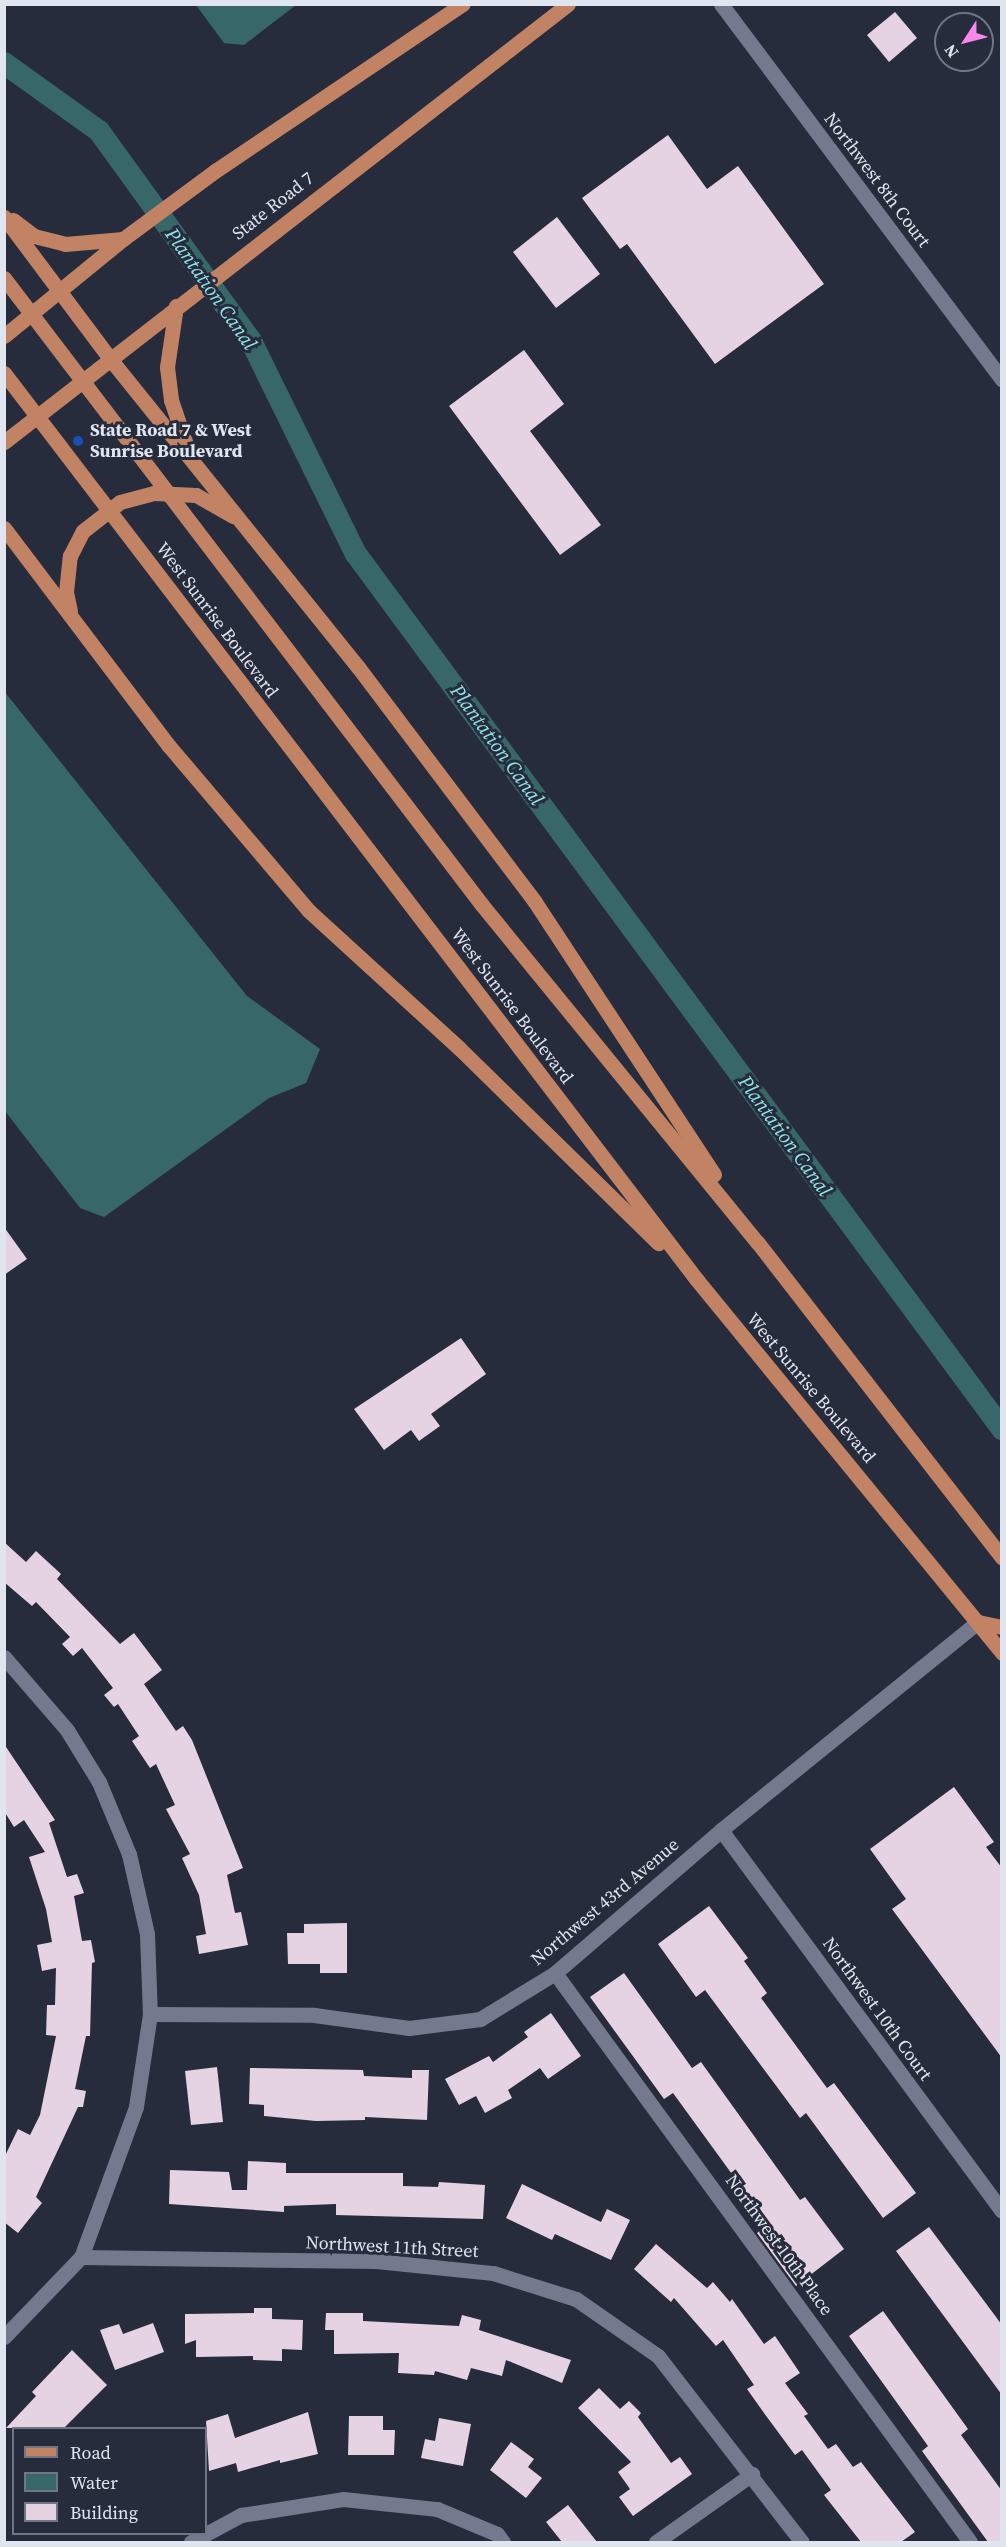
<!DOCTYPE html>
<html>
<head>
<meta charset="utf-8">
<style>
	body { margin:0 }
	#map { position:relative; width:1006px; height:2547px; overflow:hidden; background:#272c3c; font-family:"Source Serif 4",serif }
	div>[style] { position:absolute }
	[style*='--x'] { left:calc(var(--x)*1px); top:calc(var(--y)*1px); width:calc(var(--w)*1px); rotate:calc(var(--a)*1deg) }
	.water>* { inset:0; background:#376769 }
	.canal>* { height:22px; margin:-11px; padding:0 11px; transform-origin:11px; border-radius:11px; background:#376769 }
	.building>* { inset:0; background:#e5d2e2 }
	.minor>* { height:15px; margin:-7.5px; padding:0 7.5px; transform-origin:7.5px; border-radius:7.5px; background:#74798d }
	.primary>* { height:15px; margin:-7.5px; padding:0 7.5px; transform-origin:7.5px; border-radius:7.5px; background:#c18364 }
	.dots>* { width:16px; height:16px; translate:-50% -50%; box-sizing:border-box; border:3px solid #272c3c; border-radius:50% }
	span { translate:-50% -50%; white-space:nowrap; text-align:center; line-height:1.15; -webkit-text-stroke:6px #272c3c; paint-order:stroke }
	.street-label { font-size:18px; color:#e1e5f0 }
	.poi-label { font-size:18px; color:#e1e5f0; font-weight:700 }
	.left { translate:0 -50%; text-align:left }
	.water-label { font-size:20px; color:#8fe4e8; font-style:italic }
	.frame { position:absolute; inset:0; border:6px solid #e1e5f0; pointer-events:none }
	.legend { position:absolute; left:12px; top:2427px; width:195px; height:108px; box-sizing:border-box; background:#272c3c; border:2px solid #717684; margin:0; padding:8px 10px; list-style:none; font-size:18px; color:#e1e5f0 }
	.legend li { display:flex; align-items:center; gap:12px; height:30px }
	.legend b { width:30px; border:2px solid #717684 }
	.north { position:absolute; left:934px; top:12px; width:60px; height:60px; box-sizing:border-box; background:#272c3c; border:2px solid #717684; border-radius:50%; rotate:234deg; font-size:16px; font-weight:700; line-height:24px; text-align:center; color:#e1e5f0 }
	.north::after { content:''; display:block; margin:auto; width:21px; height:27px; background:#f788eb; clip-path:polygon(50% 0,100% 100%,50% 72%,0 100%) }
</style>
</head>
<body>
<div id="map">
	<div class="water">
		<i style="clip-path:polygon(196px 5px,296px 5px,244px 45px,224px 43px)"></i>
		<i style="clip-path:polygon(4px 691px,247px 996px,320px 1049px,306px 1083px,269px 1098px,104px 1217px,80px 1208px,5px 1111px)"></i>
	</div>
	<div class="canal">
		<i style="--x:4;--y:63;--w:117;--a:35.6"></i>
		<i style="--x:99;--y:131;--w:259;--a:54.1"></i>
		<i style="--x:251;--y:341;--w:237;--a:63.8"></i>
		<i style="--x:356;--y:554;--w:1088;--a:53.56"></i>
	</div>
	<div class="building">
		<i style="clip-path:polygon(895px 12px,917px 38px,889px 62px,867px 35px)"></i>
		<i style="clip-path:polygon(668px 135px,707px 189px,738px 166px,824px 284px,715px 364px,627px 244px,620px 249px,582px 198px)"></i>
		<i style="clip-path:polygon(557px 217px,600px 274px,556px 308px,513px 252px)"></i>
		<i style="clip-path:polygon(524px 350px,564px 404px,530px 431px,601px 525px,560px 555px,449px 406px)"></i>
		<i style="clip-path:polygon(4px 1227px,27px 1259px,4px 1275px)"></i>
		<i style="clip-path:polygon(461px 1338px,486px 1374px,431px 1414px,440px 1426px,419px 1441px,411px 1430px,384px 1450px,354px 1409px)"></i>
		<i style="clip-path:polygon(4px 1542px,26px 1562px,36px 1551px,61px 1574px,57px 1579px,120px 1644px,134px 1633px,162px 1670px,144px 1684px,176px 1731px,183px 1726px,192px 1740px,243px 1868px,227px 1875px,235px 1913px,241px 1912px,248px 1945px,199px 1954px,196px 1936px,206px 1934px,199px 1895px,182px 1858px,190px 1854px,166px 1809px,175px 1805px,156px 1764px,150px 1768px,132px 1741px,139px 1736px,118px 1704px,114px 1707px,104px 1695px,113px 1688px,82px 1648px,73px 1656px,62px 1644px,70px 1637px,36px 1602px,32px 1606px,4px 1582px)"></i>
		<i style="clip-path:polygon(4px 1744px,55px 1820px,49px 1823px,67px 1877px,77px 1874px,84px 1893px,74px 1896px,82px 1941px,91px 1940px,95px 1962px,92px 1963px,90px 2036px,86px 2036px,75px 2089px,86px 2091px,83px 2107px,78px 2107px,36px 2197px,42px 2203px,18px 2233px,4px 2222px,4px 2158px,18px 2129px,30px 2135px,40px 2115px,56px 2036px,46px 2035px,47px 2005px,55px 2005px,56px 1968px,42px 1971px,37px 1945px,52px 1942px,46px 1909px,29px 1857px,45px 1852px,24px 1820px,14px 1827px,4px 1811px)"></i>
		<i style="clip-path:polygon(954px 1787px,994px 1842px,986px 1847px,1002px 1868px,1002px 2058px,892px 1909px,906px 1899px,870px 1849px)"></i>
		<i style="clip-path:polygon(709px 1906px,748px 1958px,744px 1961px,767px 1993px,761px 1998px,827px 2088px,834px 2083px,916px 2193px,883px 2218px,806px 2113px,800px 2118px,705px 1990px,696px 1997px,658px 1944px)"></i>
		<i style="clip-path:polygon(347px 1923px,347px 1973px,320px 1973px,320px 1964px,288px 1964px,287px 1933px,304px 1933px,304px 1924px)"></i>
		<i style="clip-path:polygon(624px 1973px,692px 2068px,701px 2062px,800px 2200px,805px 2197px,844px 2249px,796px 2286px,757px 2233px,762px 2229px,739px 2196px,745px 2192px,673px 2093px,664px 2099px,590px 1997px)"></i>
		<i style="clip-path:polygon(551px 2013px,581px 2056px,548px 2079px,540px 2068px,508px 2090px,512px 2098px,485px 2113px,476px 2096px,459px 2105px,445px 2079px,489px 2056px,493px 2062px,528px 2037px,524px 2032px)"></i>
		<i style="clip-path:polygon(217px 2067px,223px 2122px,191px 2125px,185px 2071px)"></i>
		<i style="clip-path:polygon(250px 2068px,363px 2070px,364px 2076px,412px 2078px,412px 2070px,429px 2070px,427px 2120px,365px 2117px,365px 2120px,316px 2121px,264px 2116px,264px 2105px,249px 2104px)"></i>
		<i style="clip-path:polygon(248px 2161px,286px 2163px,286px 2173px,403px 2173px,403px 2186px,438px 2187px,439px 2182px,485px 2185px,483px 2219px,336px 2215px,336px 2204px,284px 2206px,284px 2212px,169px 2204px,170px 2170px,229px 2172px,232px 2190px,247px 2190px)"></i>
		<i style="clip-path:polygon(522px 2184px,601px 2222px,607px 2209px,630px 2220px,611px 2260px,555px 2234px,552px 2240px,506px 2218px)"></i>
		<i style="clip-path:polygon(929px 2227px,1002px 2325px,1002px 2395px,896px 2251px)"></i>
		<i style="clip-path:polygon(656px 2244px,707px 2288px,713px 2282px,730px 2302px,732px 2299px,764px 2344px,775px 2336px,800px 2373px,785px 2383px,808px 2414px,804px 2416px,828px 2449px,836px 2444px,853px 2467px,861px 2462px,915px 2532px,901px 2542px,861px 2542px,824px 2495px,831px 2490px,802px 2450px,795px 2455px,764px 2413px,747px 2389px,754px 2385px,723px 2340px,716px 2346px,674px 2298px,671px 2302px,634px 2269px)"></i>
		<i style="clip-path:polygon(254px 2308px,272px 2308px,272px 2319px,303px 2320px,302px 2350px,282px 2349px,282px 2361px,253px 2360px,253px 2356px,196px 2357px,196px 2340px,185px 2344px,185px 2314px,254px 2313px)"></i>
		<i style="clip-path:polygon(883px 2311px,968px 2429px,961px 2435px,1002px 2491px,1002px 2542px,988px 2542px,922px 2451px,928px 2446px,849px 2336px)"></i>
		<i style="clip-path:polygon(326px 2313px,363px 2313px,363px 2321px,459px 2326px,462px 2315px,481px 2320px,479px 2330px,571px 2360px,562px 2383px,506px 2360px,502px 2376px,471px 2368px,467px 2380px,435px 2371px,434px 2375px,398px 2373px,399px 2353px,334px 2354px,334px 2330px,325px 2330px)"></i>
		<i style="clip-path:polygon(153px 2323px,164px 2352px,115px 2370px,100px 2330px,119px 2324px,123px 2334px)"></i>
		<i style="clip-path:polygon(72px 2350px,107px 2385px,64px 2428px,6px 2428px,36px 2396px,32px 2392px)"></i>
		<i style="clip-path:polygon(599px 2388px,620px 2409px,629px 2401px,641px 2413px,638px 2417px,671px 2463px,680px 2457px,692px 2474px,633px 2516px,619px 2497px,630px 2489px,618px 2472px,631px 2462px,578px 2408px)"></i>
		<i style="clip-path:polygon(308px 2412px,318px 2454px,280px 2463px,280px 2460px,238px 2472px,236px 2463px,209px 2471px,206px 2421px,228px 2414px,235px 2438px)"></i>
		<i style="clip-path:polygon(349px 2416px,383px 2416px,383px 2430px,395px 2430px,394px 2455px,348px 2455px)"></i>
		<i style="clip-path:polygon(439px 2418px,471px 2424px,463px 2466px,421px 2458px,425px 2439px,435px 2441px)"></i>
		<i style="clip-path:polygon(511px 2442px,534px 2459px,528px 2467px,542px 2478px,526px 2498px,490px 2470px)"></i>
		<i style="clip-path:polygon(568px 2505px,597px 2542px,562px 2542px,546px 2522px)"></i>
	</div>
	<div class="minor">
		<i style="--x:721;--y:4;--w:469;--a:53.2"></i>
		<i style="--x:4;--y:1657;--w:96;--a:49.2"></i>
		<i style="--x:67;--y:1730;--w:61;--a:58.4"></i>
		<i style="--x:99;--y:1782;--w:78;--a:67.4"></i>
		<i style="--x:129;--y:1854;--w:82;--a:77.3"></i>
		<i style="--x:147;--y:1934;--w:80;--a:87.9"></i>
		<i style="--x:150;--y:2014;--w:94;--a:98.6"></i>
		<i style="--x:136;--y:2107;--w:160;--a:110.1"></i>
		<i style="--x:81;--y:2257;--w:111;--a:133.9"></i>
		<i style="--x:721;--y:1830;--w:473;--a:53.6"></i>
		<i style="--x:555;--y:1973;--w:704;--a:53.89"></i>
		<i style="--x:150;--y:2014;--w:164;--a:0.3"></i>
		<i style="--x:314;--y:2015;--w:96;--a:7.8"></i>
		<i style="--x:409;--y:2028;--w:72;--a:-7.2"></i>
		<i style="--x:480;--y:2019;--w:88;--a:-31.5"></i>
		<i style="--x:555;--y:1973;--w:219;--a:-40.7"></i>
		<i style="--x:721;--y:1830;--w:331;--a:-39"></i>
		<i style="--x:81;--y:2257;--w:295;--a:0.8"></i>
		<i style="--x:376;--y:2261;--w:118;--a:5.9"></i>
		<i style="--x:493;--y:2273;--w:87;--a:17.4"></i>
		<i style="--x:576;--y:2299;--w:100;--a:34.8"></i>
		<i style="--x:658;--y:2356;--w:235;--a:52.3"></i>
		<i style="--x:191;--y:2542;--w:57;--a:-28.4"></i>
		<i style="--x:241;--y:2515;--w:103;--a:-8.9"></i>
		<i style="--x:343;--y:2499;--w:95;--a:6.1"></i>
		<i style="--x:437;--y:2509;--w:65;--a:22.6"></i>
		<i style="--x:497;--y:2534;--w:10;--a:53"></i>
		<i style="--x:656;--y:2542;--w:118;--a:-35.3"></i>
	</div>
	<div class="primary">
		<i style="--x:4;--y:217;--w:179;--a:53.2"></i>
		<i style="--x:111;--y:360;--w:394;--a:51.2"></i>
		<i style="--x:358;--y:667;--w:294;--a:53"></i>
		<i style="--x:535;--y:902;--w:326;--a:56.7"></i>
		<i style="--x:13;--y:220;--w:26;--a:37"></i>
		<i style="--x:34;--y:236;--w:32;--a:14"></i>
		<i style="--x:65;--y:244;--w:58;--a:-4.9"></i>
		<i style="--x:4;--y:278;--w:788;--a:52.68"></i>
		<i style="--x:482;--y:905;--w:436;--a:50.8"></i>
		<i style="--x:758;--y:1243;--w:398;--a:52.2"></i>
		<i style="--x:176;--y:306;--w:62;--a:98.4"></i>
		<i style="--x:167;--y:367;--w:33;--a:83"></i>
		<i style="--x:171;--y:400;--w:50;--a:71.2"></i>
		<i style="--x:4;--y:336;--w:154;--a:-39.2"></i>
		<i style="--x:123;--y:239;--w:114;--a:-36.5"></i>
		<i style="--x:215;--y:171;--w:299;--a:-34"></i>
		<i style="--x:4;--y:373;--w:1141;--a:52.62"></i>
		<i style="--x:697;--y:1280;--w:482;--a:50.7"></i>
		<i style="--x:4;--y:442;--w:714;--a:-37.83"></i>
		<i style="--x:4;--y:528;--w:273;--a:52.9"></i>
		<i style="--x:169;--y:746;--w:216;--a:49.7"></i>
		<i style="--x:309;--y:911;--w:203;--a:42.4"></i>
		<i style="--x:459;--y:1048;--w:279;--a:44.4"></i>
		<i style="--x:70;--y:611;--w:19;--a:-102"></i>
		<i style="--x:66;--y:592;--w:36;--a:-84"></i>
		<i style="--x:70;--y:556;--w:28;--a:-63"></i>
		<i style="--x:83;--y:531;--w:47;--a:-38.1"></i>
		<i style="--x:120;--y:502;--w:35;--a:-15"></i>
		<i style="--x:154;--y:493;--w:42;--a:2.7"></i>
		<i style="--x:196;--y:495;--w:43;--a:29.6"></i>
		<i style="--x:978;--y:1622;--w:25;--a:12"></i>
	</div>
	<div class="dots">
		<i style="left:78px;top:441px;background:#1a4fb4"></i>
	</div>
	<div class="street-label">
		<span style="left:877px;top:180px;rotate:53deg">Northwest 8th Court</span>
		<span style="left:273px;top:206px;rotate:-38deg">State Road 7</span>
		<span style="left:217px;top:620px;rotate:53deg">West Sunrise Boulevard</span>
		<span style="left:512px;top:1006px;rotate:53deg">West Sunrise Boulevard</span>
		<span style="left:811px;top:1388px;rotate:50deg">West Sunrise Boulevard</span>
		<span style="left:605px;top:1902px;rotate:-40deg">Northwest 43rd Avenue</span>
		<span style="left:877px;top:2009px;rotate:54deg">Northwest 10th Court</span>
		<span style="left:779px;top:2245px;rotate:54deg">Northwest 10th Place</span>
		<span style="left:392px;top:2247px;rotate:3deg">Northwest 11th Street</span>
	</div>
	<div class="poi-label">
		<span class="left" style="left:90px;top:441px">State Road 7 &amp; West<br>Sunrise Boulevard</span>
	</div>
	<div class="water-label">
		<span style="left:211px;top:289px;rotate:55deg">Plantation Canal</span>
		<span style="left:497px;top:745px;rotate:54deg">Plantation Canal</span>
		<span style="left:785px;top:1136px;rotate:54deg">Plantation Canal</span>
	</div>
	<div class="frame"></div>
	<ul class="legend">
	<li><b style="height:8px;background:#c18364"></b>Road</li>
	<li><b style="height:16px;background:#376769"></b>Water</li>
	<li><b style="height:16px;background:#e5d2e2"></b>Building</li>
	</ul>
	<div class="north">N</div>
</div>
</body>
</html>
